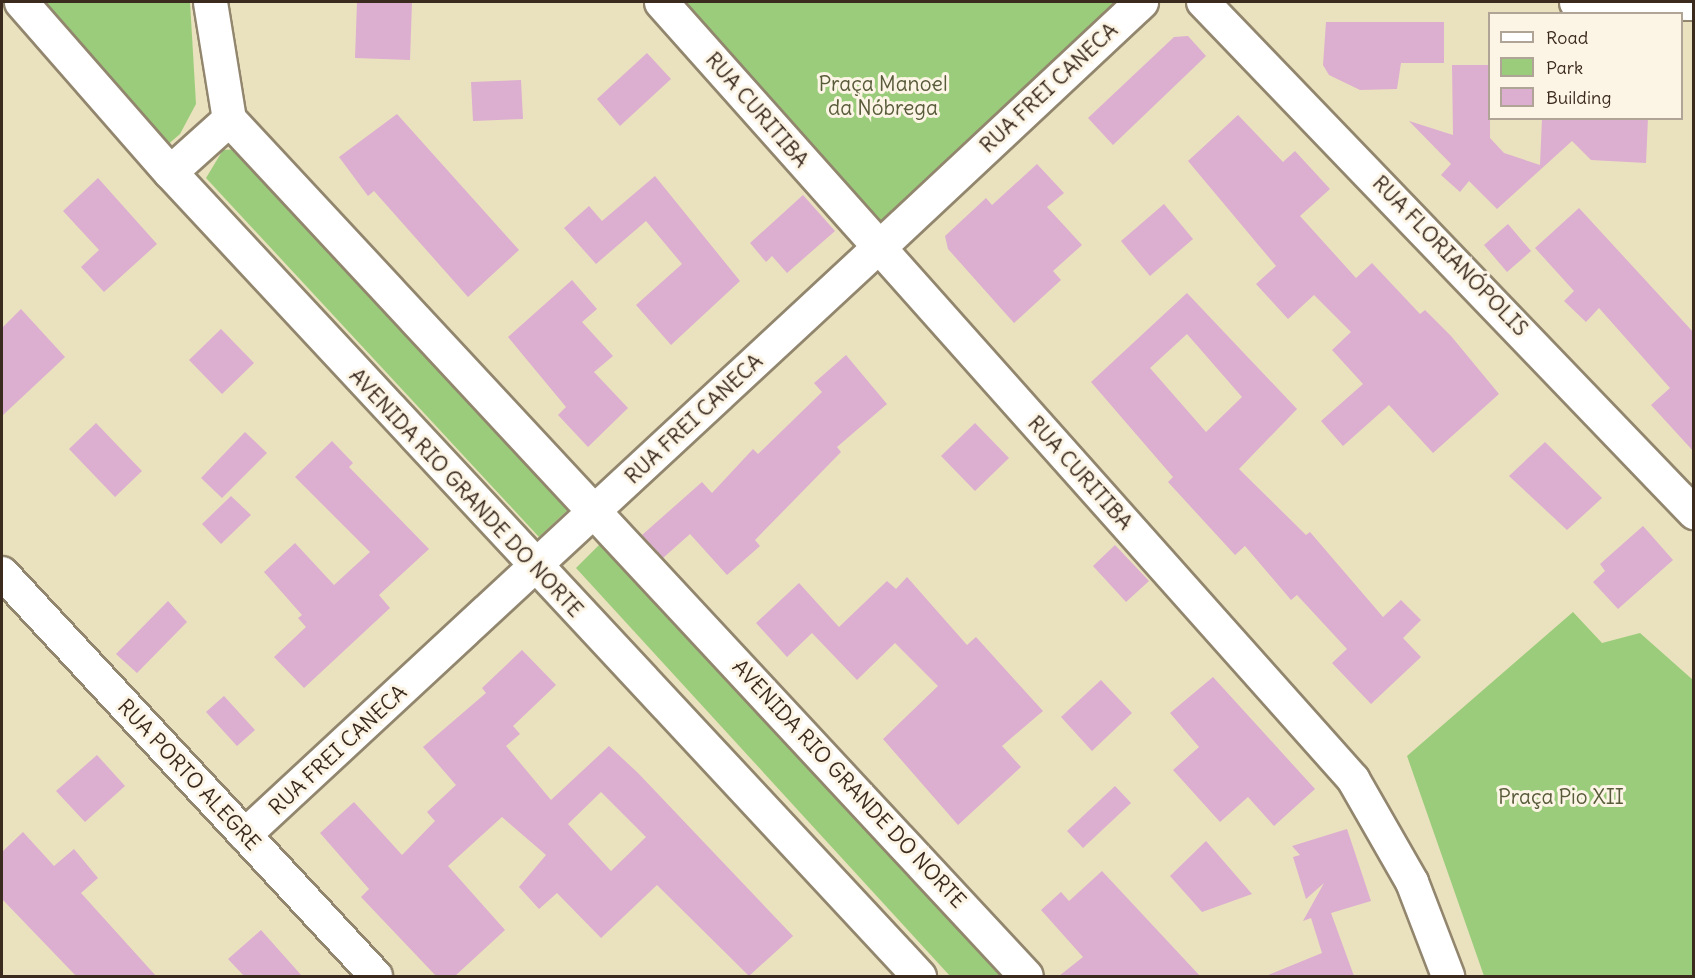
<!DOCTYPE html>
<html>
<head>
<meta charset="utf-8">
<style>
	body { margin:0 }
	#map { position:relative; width:1695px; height:978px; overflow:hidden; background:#eae2be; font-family:Delius,sans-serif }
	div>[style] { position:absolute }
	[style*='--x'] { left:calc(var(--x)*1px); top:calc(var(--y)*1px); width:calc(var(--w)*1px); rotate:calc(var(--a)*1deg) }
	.green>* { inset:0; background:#9bcc7b }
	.building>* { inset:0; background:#dcaed0 }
	.roads { filter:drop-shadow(2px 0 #92866e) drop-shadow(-2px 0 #92866e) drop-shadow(0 2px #92866e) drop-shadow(0 -2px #92866e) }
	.minor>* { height:32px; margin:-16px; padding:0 16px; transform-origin:16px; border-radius:16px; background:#fff }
	.tertiary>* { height:33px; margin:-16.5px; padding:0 16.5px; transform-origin:16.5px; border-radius:16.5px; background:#fff }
	.secondary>* { height:33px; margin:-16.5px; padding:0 16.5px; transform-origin:16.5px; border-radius:16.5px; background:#fff }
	span { translate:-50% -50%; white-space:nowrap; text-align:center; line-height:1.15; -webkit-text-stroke:6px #fcf5e5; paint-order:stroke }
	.park-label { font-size:21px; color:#585b3a }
	.street-label { font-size:21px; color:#3b2a1e }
	.frame { position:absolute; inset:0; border:3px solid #3b2a1e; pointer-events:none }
	.legend { position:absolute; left:1488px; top:12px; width:195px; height:108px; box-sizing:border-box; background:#fcf5e5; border:2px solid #afa495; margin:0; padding:8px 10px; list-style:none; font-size:18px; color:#3b2a1e }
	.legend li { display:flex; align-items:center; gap:12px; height:30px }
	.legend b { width:30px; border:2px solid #afa495 }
</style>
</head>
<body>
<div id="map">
	<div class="green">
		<i style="clip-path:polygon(34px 2px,190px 2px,196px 104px,180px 134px,165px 147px)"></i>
		<i style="clip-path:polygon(673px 2px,1119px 2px,878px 231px)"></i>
		<i style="clip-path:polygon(238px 149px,573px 505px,539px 537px,206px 178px,223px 150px)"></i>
		<i style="clip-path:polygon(600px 544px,1011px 976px,950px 976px,576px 568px)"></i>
		<i style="clip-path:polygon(1573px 612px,1602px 643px,1640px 633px,1693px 680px,1693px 976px,1484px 976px,1407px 756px)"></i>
	</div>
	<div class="building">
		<i style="clip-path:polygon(357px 2px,412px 2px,410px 60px,355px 58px)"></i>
		<i style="clip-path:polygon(1326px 22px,1444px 22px,1444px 63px,1401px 63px,1397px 89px,1360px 90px,1329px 75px,1323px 65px)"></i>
		<i style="clip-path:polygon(1188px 36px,1206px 56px,1113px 145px,1088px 118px,1174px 37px)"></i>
		<i style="clip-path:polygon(647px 53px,671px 79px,620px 126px,597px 99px)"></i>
		<i style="clip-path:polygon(1452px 65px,1490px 65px,1490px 138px,1504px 153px,1540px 165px,1542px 118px,1648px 118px,1646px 163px,1591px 160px,1572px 141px,1497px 209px,1469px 181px,1460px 192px,1441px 175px,1451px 164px,1409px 121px,1453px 135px)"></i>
		<i style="clip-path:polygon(521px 80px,523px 119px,473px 121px,471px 82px)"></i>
		<i style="clip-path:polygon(397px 114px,519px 250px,468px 297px,374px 191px,368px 196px,339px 157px)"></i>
		<i style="clip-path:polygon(1238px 115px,1283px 162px,1295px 151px,1330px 189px,1300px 216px,1356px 278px,1372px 263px,1420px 314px,1425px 310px,1451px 336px,1499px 394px,1433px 453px,1389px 405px,1343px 446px,1321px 421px,1363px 384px,1332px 350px,1351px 332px,1314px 295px,1288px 319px,1256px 284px,1276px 266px,1188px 161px)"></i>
		<i style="clip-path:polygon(1037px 164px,1064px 193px,1047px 207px,1082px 245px,1053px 271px,1061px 280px,1014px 323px,948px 249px,945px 236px,986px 198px,992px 205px)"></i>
		<i style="clip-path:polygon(655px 176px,740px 281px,671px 345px,636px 305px,682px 264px,646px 221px,596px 264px,564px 228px,589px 206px,602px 221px)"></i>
		<i style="clip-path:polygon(98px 178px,157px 244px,104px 292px,81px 267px,99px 250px,63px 211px)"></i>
		<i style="clip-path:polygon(803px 195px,835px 231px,787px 273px,772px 256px,766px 262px,750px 243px)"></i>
		<i style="clip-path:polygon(1164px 204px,1193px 239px,1150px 276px,1121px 241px)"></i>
		<i style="clip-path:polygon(1579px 208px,1694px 333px,1694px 452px,1651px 405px,1670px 388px,1599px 308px,1586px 322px,1564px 301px,1574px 291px,1535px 248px)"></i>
		<i style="clip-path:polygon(1508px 224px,1531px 251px,1507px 272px,1484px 245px)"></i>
		<i style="clip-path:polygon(572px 280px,597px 309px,582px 322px,613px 356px,594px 372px,628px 408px,588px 447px,558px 415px,566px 407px,508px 337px)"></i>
		<i style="clip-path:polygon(evenodd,1187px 293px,1297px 409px,1239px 469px,1306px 535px,1310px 532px,1383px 617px,1401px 600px,1421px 620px,1403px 638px,1421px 657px,1371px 704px,1332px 663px,1347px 649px,1297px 595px,1291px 600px,1245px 546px,1235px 555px,1168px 482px,1173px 477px,1091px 382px,1187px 293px,1187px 334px,1242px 397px,1206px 432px,1150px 368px,1187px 334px)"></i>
		<i style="clip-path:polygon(21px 309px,65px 357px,2px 416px,2px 328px)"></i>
		<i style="clip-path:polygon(221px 329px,254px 363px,222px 394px,189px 360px)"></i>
		<i style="clip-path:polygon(846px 355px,887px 404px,837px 447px,841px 452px,755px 540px,760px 546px,727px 575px,690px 534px,663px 558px,642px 535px,702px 482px,712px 493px,753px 449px,758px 454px,822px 392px,814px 383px)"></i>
		<i style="clip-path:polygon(96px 423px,142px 471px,115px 497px,69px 449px)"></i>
		<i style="clip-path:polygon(975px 423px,1009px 458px,975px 491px,941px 456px)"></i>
		<i style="clip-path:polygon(245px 432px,267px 453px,222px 498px,201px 478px)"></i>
		<i style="clip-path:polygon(332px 441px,353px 463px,349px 467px,429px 549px,379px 595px,390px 608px,304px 688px,274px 657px,306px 627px,298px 618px,302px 615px,264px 572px,295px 543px,334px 585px,370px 552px,295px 477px)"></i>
		<i style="clip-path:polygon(1545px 442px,1602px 498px,1567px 530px,1509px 476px)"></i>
		<i style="clip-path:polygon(231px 496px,251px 515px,221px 544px,202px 524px)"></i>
		<i style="clip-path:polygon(1643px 526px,1673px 560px,1618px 609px,1593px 582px,1605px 571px,1600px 564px)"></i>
		<i style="clip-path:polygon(1115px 545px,1149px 581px,1126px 602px,1093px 566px)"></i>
		<i style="clip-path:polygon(907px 577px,967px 645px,976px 637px,1043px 711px,1002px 746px,1021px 767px,958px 825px,883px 739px,938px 686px,895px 643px,857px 680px,812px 633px,787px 657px,756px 623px,799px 583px,839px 627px,887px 581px,896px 589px)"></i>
		<i style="clip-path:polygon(168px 601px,187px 622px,137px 673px,116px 654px)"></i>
		<i style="clip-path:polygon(evenodd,522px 650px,556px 685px,513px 726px,520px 734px,506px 746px,551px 800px,609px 746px,638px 773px,793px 936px,749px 976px,657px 885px,601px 938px,557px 893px,539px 909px,519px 887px,546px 855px,502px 817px,448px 866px,505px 930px,455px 976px,436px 976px,361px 897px,369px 889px,320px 833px,354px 802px,402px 855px,435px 821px,427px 812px,456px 785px,423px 747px,486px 693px,482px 688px,522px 650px,601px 792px,646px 837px,611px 871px,568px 824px,601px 792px)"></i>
		<i style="clip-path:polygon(1213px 677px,1315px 789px,1274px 826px,1248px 797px,1220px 822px,1173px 770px,1199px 747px,1170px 713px)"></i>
		<i style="clip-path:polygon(1101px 680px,1132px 713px,1092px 751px,1061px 717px)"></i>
		<i style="clip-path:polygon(224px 696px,255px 730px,237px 746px,206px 712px)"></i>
		<i style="clip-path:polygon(97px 755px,125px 786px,85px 822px,56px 791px)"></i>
		<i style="clip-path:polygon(1115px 786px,1131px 803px,1083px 848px,1067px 831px)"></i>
		<i style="clip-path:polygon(1347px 829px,1371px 901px,1331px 913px,1354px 976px,1266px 976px,1322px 953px,1311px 918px,1303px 921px,1324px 883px,1306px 899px,1293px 857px,1300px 855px,1292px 846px)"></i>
		<i style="clip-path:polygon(23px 832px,54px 866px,74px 849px,98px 878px,81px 893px,156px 976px,76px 976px,2px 899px,2px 852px)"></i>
		<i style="clip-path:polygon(1206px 841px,1252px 894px,1202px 912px,1170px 876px)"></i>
		<i style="clip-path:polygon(1102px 871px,1200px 976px,1059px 976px,1083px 957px,1041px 910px,1061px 892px,1069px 901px)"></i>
		<i style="clip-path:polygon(261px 930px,302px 976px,244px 976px,228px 959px)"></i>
	</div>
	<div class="roads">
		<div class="minor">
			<i style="--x:1203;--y:2;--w:709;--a:46.14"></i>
			<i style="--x:2;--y:573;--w:550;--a:47.14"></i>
			<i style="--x:245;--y:835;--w:865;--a:-42.84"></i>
			<i style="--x:879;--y:247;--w:713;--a:48.3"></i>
			<i style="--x:1353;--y:779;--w:119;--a:60.2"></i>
			<i style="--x:1412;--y:882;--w:101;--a:69"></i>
		</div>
		<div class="tertiary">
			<i style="--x:661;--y:2;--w:328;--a:48.3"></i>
			<i style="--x:879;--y:247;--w:359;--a:-43.1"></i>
			<i style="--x:1576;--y:2;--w:118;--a:0.5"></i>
		</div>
		<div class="secondary">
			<i style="--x:21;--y:2;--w:226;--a:48.8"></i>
			<i style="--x:170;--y:172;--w:1099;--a:47.03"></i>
			<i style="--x:210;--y:2;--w:119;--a:80.8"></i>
			<i style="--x:229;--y:119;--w:1170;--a:47.08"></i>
			<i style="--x:170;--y:172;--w:79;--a:-41.9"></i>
		</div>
	</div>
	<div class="park-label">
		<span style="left:883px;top:96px">Praça Manoel<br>da Nóbrega</span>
		<span style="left:1561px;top:797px">Praça Pio XII</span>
	</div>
	<div class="street-label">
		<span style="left:1049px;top:88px;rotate:-43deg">RUA FREI CANECA</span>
		<span style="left:757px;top:110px;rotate:49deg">RUA CURITIBA</span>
		<span style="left:1450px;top:256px;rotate:46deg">RUA FLORIANÓPOLIS</span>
		<span style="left:694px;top:419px;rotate:-43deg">RUA FREI CANECA</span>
		<span style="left:1080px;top:473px;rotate:48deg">RUA CURITIBA</span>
		<span style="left:466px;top:493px;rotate:47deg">AVENIDA RIO GRANDE DO NORTE</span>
		<span style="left:338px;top:750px;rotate:-43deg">RUA FREI CANECA</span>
		<span style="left:189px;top:775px;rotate:47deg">RUA PORTO ALEGRE</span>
		<span style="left:849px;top:784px;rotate:47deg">AVENIDA RIO GRANDE DO NORTE</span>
	</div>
	<div class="frame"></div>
	<ul class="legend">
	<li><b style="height:8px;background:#fff"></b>Road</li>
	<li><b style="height:16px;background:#9bcc7b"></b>Park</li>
	<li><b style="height:16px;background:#dcaed0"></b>Building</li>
	</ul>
</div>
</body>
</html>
